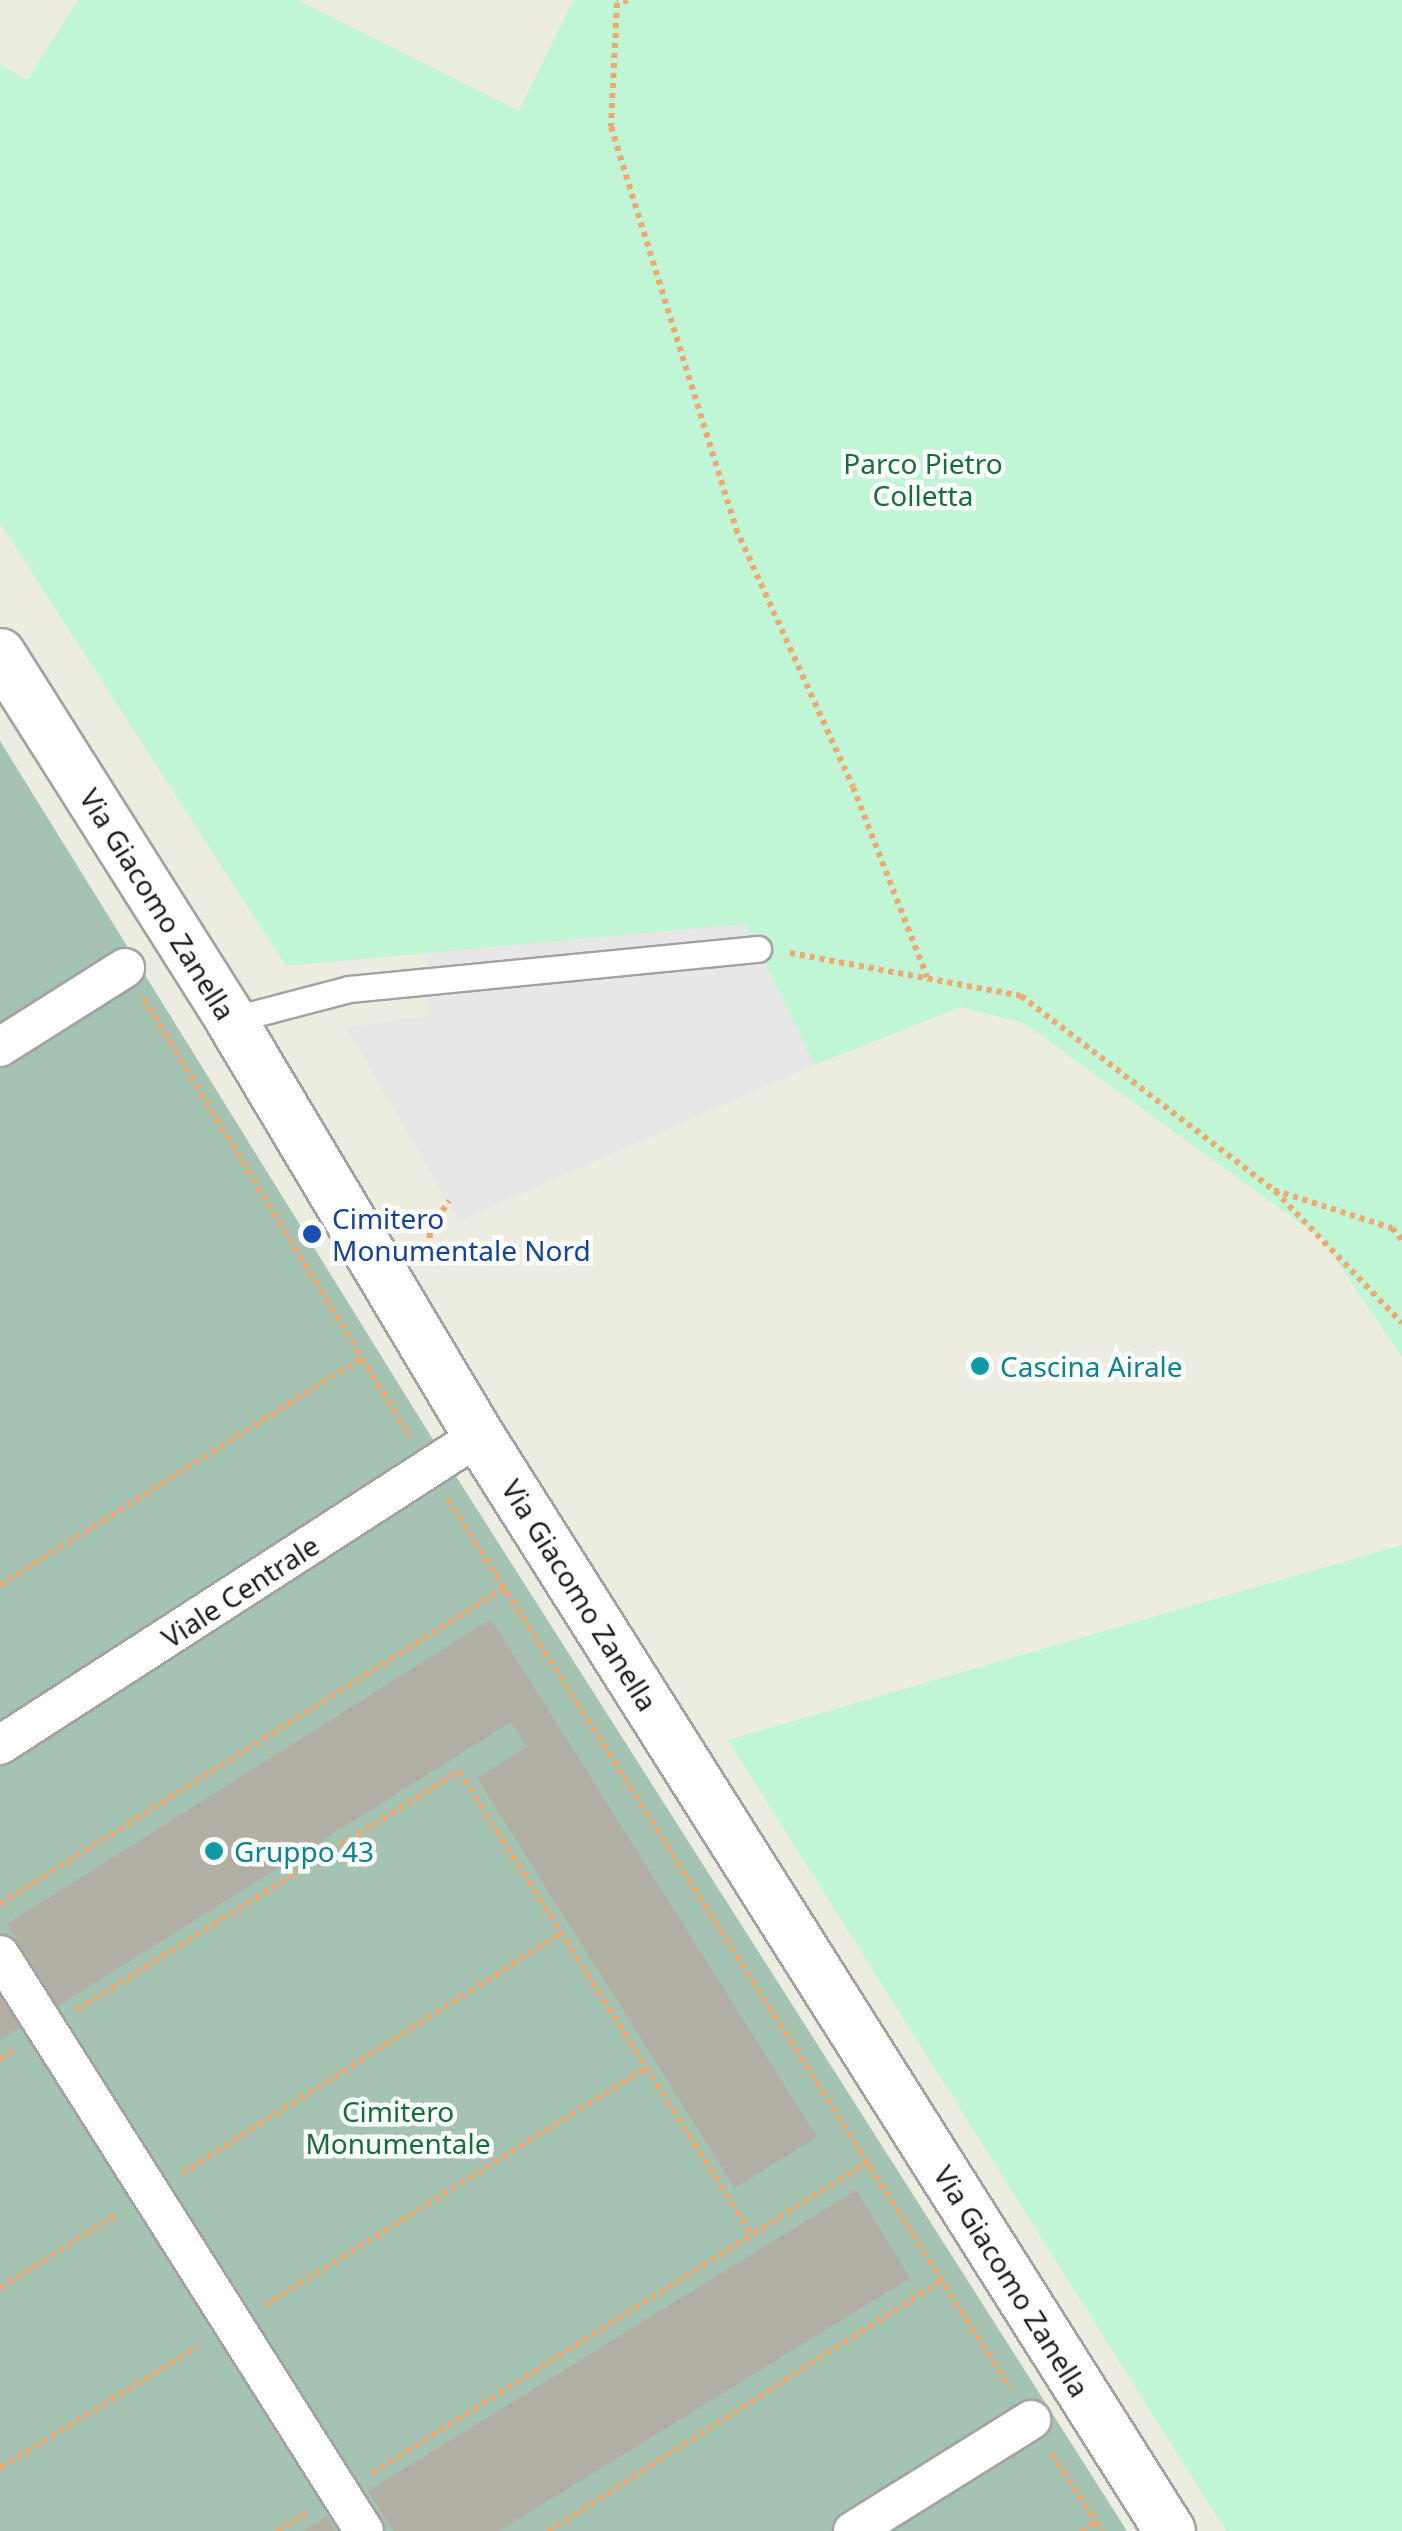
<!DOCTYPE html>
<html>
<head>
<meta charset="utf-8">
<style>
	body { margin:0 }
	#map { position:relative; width:1402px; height:2531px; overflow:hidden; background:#ecece1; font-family:"Noto Sans",sans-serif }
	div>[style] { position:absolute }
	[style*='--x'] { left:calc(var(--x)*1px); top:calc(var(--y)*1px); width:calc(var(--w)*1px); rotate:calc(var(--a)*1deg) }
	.cemetery>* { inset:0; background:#a4c3b3 }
	.park>* { inset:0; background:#c0f5d6 }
	.parking>* { inset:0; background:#e7e7e7 }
	.building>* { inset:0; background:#b1afa4 }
	.path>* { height:6px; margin-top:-3px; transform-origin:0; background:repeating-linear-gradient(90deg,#efa86f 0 5px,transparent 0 10px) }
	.roads { filter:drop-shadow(2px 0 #a2a2a2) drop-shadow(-2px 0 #a2a2a2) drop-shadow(0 2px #a2a2a2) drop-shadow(0 -2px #a2a2a2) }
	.service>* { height:25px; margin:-12.5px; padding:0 12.5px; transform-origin:12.5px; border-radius:12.5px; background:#fff }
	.pedestrian>* { height:38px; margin:-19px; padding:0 19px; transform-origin:19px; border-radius:19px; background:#fff }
	.minor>* { height:50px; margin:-25px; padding:0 25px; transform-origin:25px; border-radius:25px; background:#fff }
	.dots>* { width:28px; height:28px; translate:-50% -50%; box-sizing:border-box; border:5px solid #fff; border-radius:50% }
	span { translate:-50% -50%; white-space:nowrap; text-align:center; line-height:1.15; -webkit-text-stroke:9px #fff; paint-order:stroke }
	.park-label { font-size:28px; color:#13703a }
	.street-label { font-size:28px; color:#1b1b1b }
	.transit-label { font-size:28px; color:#164399 }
	.left { translate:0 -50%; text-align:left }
	.culture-label { font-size:28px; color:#0d838f }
</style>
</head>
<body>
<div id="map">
	<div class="cemetery">
		<i style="clip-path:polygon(0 741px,445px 1459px,1127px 2531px,0 2531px)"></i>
	</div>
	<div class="park">
		<i style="clip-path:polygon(78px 0,298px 0,519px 111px,573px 0,1402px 0,1402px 1357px,1322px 1239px,1024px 1023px,961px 1007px,814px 1065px,746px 924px,286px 966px,0 523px,0 64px,27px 80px)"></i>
		<i style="clip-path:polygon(1402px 1545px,1402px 2531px,1226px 2531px,728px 1740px)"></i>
	</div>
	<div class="parking">
		<i style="clip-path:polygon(746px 924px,814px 1065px,459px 1221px,346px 1027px,429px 1016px,424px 954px)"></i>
	</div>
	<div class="building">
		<i style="clip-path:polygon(491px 1619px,817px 2137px,735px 2188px,477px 1778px,527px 1747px,511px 1722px,58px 2006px,7px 1924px)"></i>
		<i style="clip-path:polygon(0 1994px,21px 2027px,0 2040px)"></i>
		<i style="clip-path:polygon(856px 2190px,910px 2278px,499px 2531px,394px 2531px,368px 2491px)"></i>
		<i style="clip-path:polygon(327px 2516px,336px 2531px,303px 2531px)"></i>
	</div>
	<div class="path">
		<i style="--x:628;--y:0;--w:11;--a:165"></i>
		<i style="--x:617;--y:3;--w:124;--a:92.8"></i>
		<i style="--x:611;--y:127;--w:421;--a:72.7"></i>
		<i style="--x:736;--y:529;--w:283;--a:65.6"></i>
		<i style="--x:853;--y:787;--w:204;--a:68.7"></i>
		<i style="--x:790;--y:953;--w:235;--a:10.5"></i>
		<i style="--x:1021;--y:996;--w:319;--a:37.5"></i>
		<i style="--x:1274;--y:1190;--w:124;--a:17.9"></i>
		<i style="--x:1392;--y:1228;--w:16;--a:50"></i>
		<i style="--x:144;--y:999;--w:512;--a:58.73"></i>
		<i style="--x:1275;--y:1191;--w:183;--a:46.1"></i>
		<i style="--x:427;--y:1258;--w:31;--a:-83"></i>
		<i style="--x:431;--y:1227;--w:32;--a:-55"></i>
		<i style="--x:448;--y:1499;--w:1052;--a:57.7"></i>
		<i style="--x:0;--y:1585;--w:427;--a:-32.1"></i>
		<i style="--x:0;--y:1904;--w:595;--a:-32.09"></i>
		<i style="--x:77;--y:2010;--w:451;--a:-32"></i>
		<i style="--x:459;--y:1771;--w:549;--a:57.73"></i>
		<i style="--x:0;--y:2059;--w:19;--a:-32"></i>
		<i style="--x:182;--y:2173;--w:449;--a:-32.3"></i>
		<i style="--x:0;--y:2288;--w:137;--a:-32.2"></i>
		<i style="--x:265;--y:2305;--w:449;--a:-31.9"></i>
		<i style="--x:1052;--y:2454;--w:92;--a:57"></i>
		<i style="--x:0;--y:2468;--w:233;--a:-31.5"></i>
		<i style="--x:372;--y:2473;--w:585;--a:-32.09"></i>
		<i style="--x:277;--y:2531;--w:34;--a:-32"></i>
		<i style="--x:548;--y:2531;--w:467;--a:-32.5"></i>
		<i style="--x:1081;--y:2531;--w:17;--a:-31"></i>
	</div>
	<div class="roads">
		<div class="service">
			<i style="--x:231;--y:1020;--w:122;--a:-14.7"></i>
			<i style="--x:349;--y:989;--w:411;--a:-5.6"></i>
		</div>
		<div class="pedestrian">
			<i style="--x:0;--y:1047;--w:148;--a:-32.3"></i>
			<i style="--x:0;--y:1745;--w:570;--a:-32.83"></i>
			<i style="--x:0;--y:1955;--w:681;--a:57.71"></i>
			<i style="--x:853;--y:2531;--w:210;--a:-31.9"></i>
		</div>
		<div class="minor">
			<i style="--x:0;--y:654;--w:433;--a:57.7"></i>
			<i style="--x:231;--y:1020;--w:484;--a:59.2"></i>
			<i style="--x:479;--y:1436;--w:1295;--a:57.75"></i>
		</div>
	</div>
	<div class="dots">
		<i style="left:312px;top:1234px;background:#1a4fb4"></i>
		<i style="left:980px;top:1366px;background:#0f9aa8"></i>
		<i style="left:214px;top:1851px;background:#0f9aa8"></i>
	</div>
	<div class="park-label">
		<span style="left:923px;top:479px">Parco Pietro<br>Colletta</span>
		<span style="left:398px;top:2127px">Cimitero<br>Monumentale</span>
	</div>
	<div class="street-label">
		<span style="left:158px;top:904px;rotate:58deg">Via Giacomo Zanella</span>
		<span style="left:240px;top:1591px;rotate:-33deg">Viale Centrale</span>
		<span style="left:580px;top:1595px;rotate:58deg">Via Giacomo Zanella</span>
		<span style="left:1012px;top:2281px;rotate:58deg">Via Giacomo Zanella</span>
	</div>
	<div class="transit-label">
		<span class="left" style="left:332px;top:1234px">Cimitero<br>Monumentale Nord</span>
	</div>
	<div class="culture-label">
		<span class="left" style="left:1000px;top:1366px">Cascina Airale</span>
		<span class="left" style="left:234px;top:1851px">Gruppo 43</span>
	</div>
</div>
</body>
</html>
